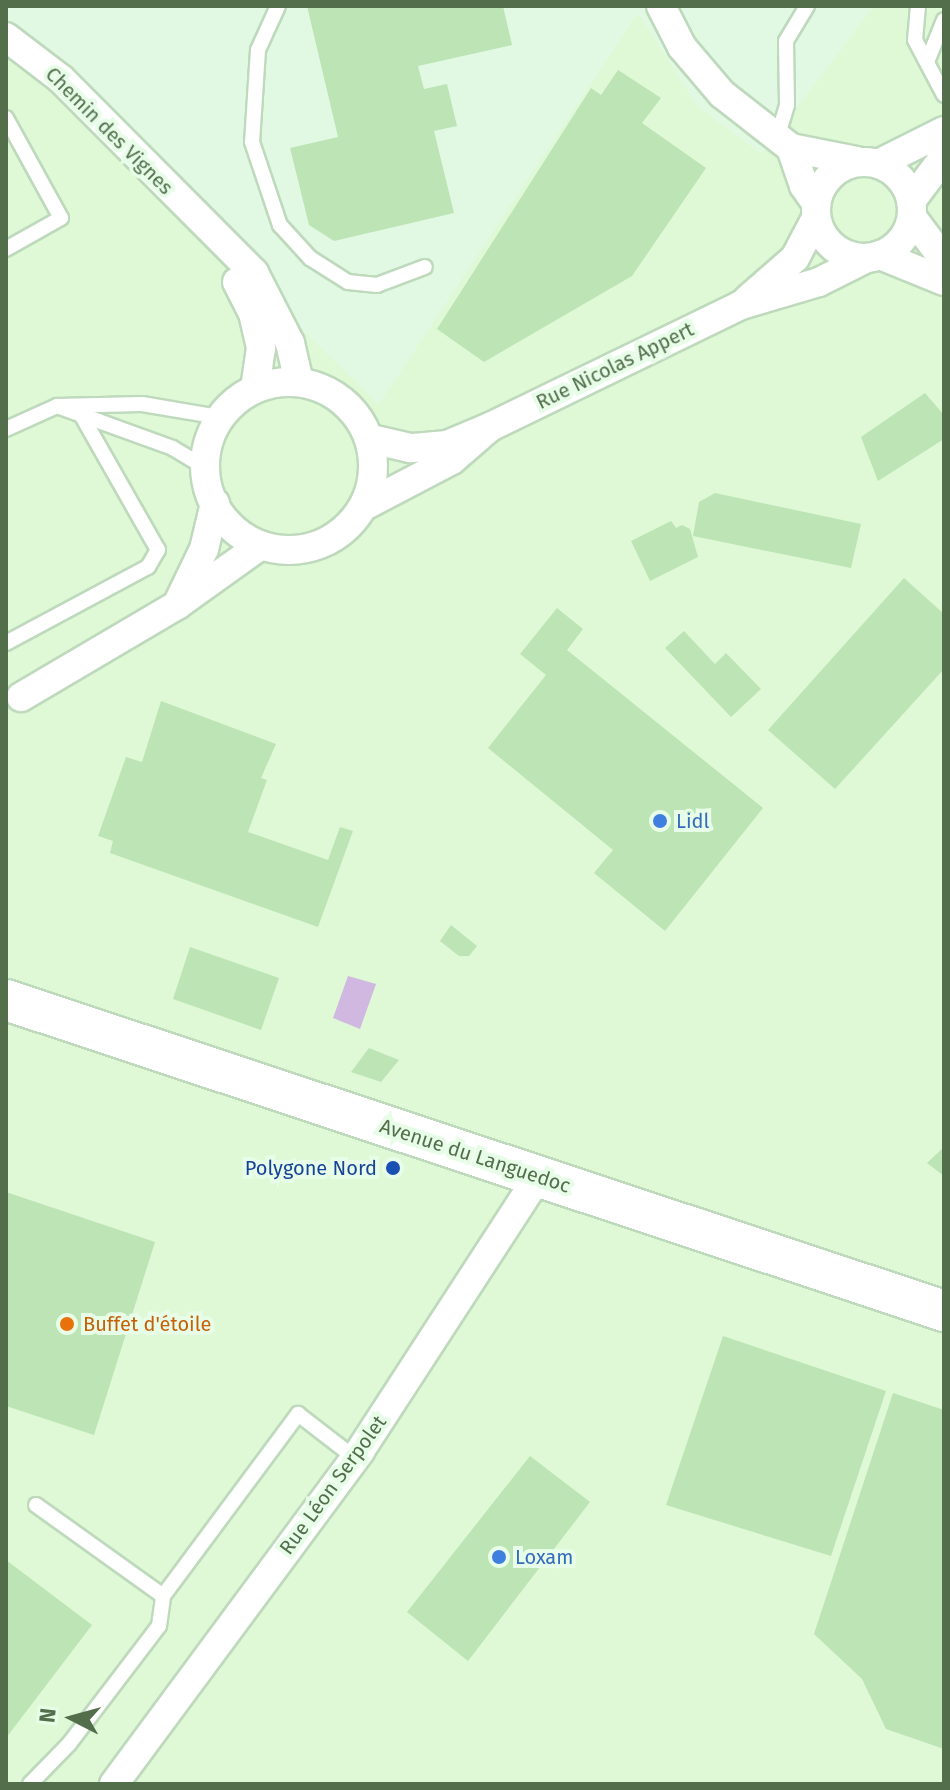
<!DOCTYPE html>
<html>
<head>
<meta charset="utf-8">
<style>
	body { margin:0 }
	#map { position:relative; width:950px; height:1790px; overflow:hidden; background:#e1f9e3; font-family:"Fira Sans",sans-serif }
	div>[style] { position:absolute }
	[style*='--x'] { left:calc(var(--x)*1px); top:calc(var(--y)*1px); width:calc(var(--w)*1px); rotate:calc(var(--a)*1deg) }
	.commercial>* { inset:0; background:#dff9d6 }
	.water>* { inset:0; background:#d0b8e0 }
	.building>* { inset:0; background:#bce4b5 }
	.roads { filter:drop-shadow(2px 0 #bed9bc) drop-shadow(-2px 0 #bed9bc) drop-shadow(0 2px #bed9bc) drop-shadow(0 -2px #bed9bc) }
	.lane>* { height:14px; margin:-7px; padding:0 7px; transform-origin:7px; border-radius:7px; background:#fff }
	.street>* { height:28px; margin:-14px; padding:0 14px; transform-origin:14px; border-radius:14px; background:#fff }
	.street>.ring { margin:-14px; padding:0; box-sizing:content-box; background:none; border:28px solid #fff; border-radius:50% }
	.secondary>* { height:40px; margin:-20px; padding:0 20px; transform-origin:20px; border-radius:20px; background:#fff }
	.dots>* { width:22px; height:22px; translate:-50% -50%; box-sizing:border-box; border:4px solid #e7fde8; border-radius:50% }
	span { translate:-50% -50%; white-space:nowrap; text-align:center; line-height:1.15; -webkit-text-stroke:8px #e7fde8; paint-order:stroke }
	.street-label { font-size:20px; color:#526e4b }
	.shop-label { font-size:20px; color:#366cbe }
	.left { translate:0 -50%; text-align:left }
	.transit-label { font-size:20px; color:#164399 }
	.right { translate:-100% -50%; text-align:right }
	.food-label { font-size:20px; color:#c56008 }
	.frame { position:absolute; inset:0; border:8px solid #526e4b; pointer-events:none }
	.north { position:absolute; left:32px; top:1678px; width:80px; height:80px; -webkit-text-stroke:6px #e7fde8; paint-order:stroke; rotate:276deg; font-size:22px; font-weight:700; line-height:32px; text-align:center; color:#526e4b }
	.north::after { content:''; display:block; margin:auto; width:28px; height:36px; background:#526e4b; clip-path:polygon(50% 0,100% 100%,50% 72%,0 100%) }
</style>
</head>
<body>
<div id="map">
	<div class="commercial">
		<i style="clip-path:polygon(874px 6px,944px 6px,944px 1784px,6px 1784px,6px 48px,35px 70px,379px 404px,638px 13px,698px 107px,762px 154px)"></i>
	</div>
	<div class="water">
		<i style="clip-path:polygon(348px 976px,376px 984px,360px 1029px,333px 1018px)"></i>
	</div>
	<div class="building">
		<i style="clip-path:polygon(307px 6px,503px 6px,512px 45px,418px 66px,424px 89px,447px 84px,457px 126px,434px 131px,454px 213px,334px 241px,309px 225px,290px 148px,338px 137px)"></i>
		<i style="clip-path:polygon(618px 70px,661px 98px,642px 123px,706px 168px,632px 276px,484px 362px,437px 329px,591px 88px,601px 95px)"></i>
		<i style="clip-path:polygon(925px 393px,944px 415px,944px 439px,878px 481px,861px 437px)"></i>
		<i style="clip-path:polygon(715px 493px,861px 524px,851px 568px,693px 536px,699px 502px)"></i>
		<i style="clip-path:polygon(671px 521px,676px 528px,682px 525px,690px 529px,698px 557px,650px 581px,631px 541px)"></i>
		<i style="clip-path:polygon(904px 578px,944px 614px,944px 669px,835px 789px,768px 730px)"></i>
		<i style="clip-path:polygon(557px 608px,583px 629px,567px 650px,763px 808px,665px 931px,594px 873px,613px 850px,488px 748px,546px 675px,520px 654px)"></i>
		<i style="clip-path:polygon(684px 631px,715px 664px,726px 653px,761px 689px,731px 717px,665px 648px)"></i>
		<i style="clip-path:polygon(161px 701px,276px 744px,261px 778px,267px 780px,248px 832px,328px 860px,340px 827px,353px 831px,318px 927px,110px 853px,113px 841px,98px 836px,126px 757px,142px 762px)"></i>
		<i style="clip-path:polygon(451px 925px,477px 946px,469px 956px,459px 956px,440px 941px)"></i>
		<i style="clip-path:polygon(190px 947px,279px 978px,261px 1030px,173px 999px)"></i>
		<i style="clip-path:polygon(369px 1048px,399px 1060px,381px 1082px,351px 1072px)"></i>
		<i style="clip-path:polygon(944px 1147px,944px 1176px,927px 1163px)"></i>
		<i style="clip-path:polygon(6px 1192px,155px 1242px,94px 1435px,6px 1406px)"></i>
		<i style="clip-path:polygon(723px 1336px,886px 1391px,831px 1556px,666px 1505px)"></i>
		<i style="clip-path:polygon(893px 1393px,944px 1410px,944px 1749px,886px 1729px,862px 1679px,814px 1634px)"></i>
		<i style="clip-path:polygon(530px 1456px,590px 1502px,468px 1661px,407px 1612px)"></i>
		<i style="clip-path:polygon(6px 1560px,92px 1625px,6px 1738px)"></i>
	</div>
	<div class="roads">
		<div class="lane">
			<i style="--x:278;--y:6;--w:48;--a:114.4"></i>
			<i style="--x:258;--y:50;--w:92;--a:93.7"></i>
			<i style="--x:252;--y:142;--w:88;--a:71.4"></i>
			<i style="--x:280;--y:225;--w:45;--a:47.7"></i>
			<i style="--x:310;--y:258;--w:45;--a:32.3"></i>
			<i style="--x:348;--y:282;--w:29;--a:6"></i>
			<i style="--x:377;--y:285;--w:51;--a:-20.6"></i>
			<i style="--x:918;--y:6;--w:34;--a:95"></i>
			<i style="--x:915;--y:40;--w:62;--a:62.2"></i>
			<i style="--x:927;--y:62;--w:45;--a:-68"></i>
			<i style="--x:6;--y:118;--w:114;--a:61.2"></i>
			<i style="--x:61;--y:218;--w:63;--a:150.6"></i>
			<i style="--x:777;--y:138;--w:34;--a:-73"></i>
			<i style="--x:787;--y:105;--w:64;--a:-90.9"></i>
			<i style="--x:786;--y:41;--w:41;--a:-59"></i>
			<i style="--x:6;--y:429;--w:56;--a:-24.3"></i>
			<i style="--x:206;--y:468;--w:39;--a:-149"></i>
			<i style="--x:173;--y:448;--w:123;--a:-160.1"></i>
			<i style="--x:57;--y:406;--w:85;--a:-1.3"></i>
			<i style="--x:142;--y:404;--w:79;--a:9.5"></i>
			<i style="--x:6;--y:643;--w:161;--a:-28.2"></i>
			<i style="--x:148;--y:567;--w:20;--a:-60"></i>
			<i style="--x:158;--y:550;--w:152;--a:-119.6"></i>
			<i style="--x:36;--y:1505;--w:156;--a:35.6"></i>
			<i style="--x:163;--y:1596;--w:227;--a:-53.4"></i>
			<i style="--x:298;--y:1414;--w:72;--a:37.7"></i>
			<i style="--x:30;--y:1784;--w:56;--a:-45.7"></i>
			<i style="--x:69;--y:1744;--w:148;--a:-52.7"></i>
			<i style="--x:159;--y:1626;--w:30;--a:-82"></i>
		</div>
		<div class="street">
			<i style="--x:661;--y:6;--w:46;--a:62.9"></i>
			<i style="--x:682;--y:47;--w:62;--a:49.6"></i>
			<i style="--x:722;--y:94;--w:88;--a:38"></i>
			<i style="--x:6;--y:37;--w:69;--a:37.4"></i>
			<i style="--x:61;--y:79;--w:274;--a:45.1"></i>
			<i style="--x:254;--y:273;--w:79;--a:62.8"></i>
			<i style="--x:290;--y:343;--w:39;--a:77"></i>
			<i class="ring" style="left:816px;top:162px;width:68px;height:68px"></i>
			<i style="--x:880;--y:163;--w:72;--a:-26.6"></i>
			<i style="--x:911;--y:201;--w:55;--a:-53.1"></i>
			<i style="--x:816;--y:203;--w:21;--a:-125"></i>
			<i style="--x:804;--y:186;--w:40;--a:-108.9"></i>
			<i style="--x:791;--y:148;--w:67;--a:11.1"></i>
			<i style="--x:912;--y:217;--w:54;--a:53.3"></i>
			<i style="--x:880;--y:255;--w:69;--a:22.1"></i>
			<i style="--x:237;--y:282;--w:35;--a:63"></i>
			<i style="--x:253;--y:313;--w:36;--a:77"></i>
			<i style="--x:261;--y:348;--w:40;--a:98.5"></i>
			<i style="--x:748;--y:299;--w:62;--a:-41.1"></i>
			<i style="--x:795;--y:258;--w:45;--a:-62.3"></i>
			<i class="ring" style="left:205px;top:382px;width:140px;height:140px"></i>
			<i style="--x:490;--y:427;--w:279;--a:-25.9"></i>
			<i style="--x:741;--y:305;--w:81;--a:-16.4"></i>
			<i style="--x:819;--y:282;--w:54;--a:-26.6"></i>
			<i style="--x:215;--y:503;--w:47;--a:103.4"></i>
			<i style="--x:204;--y:549;--w:62;--a:115.7"></i>
			<i style="--x:177;--y:605;--w:103;--a:-35.5"></i>
			<i style="--x:364;--y:506;--w:99;--a:-27.6"></i>
			<i style="--x:452;--y:460;--w:50;--a:-41"></i>
			<i style="--x:490;--y:427;--w:47;--a:157.3"></i>
			<i style="--x:447;--y:445;--w:37;--a:175"></i>
			<i style="--x:410;--y:448;--w:40;--a:-167"></i>
			<i style="--x:21;--y:697;--w:181;--a:-30.5"></i>
			<i style="--x:114;--y:1784;--w:414;--a:-53.5"></i>
			<i style="--x:360;--y:1451;--w:327;--a:-57"></i>
		</div>
		<div class="secondary">
			<i style="--x:6;--y:1000;--w:988;--a:18.34"></i>
		</div>
	</div>
	<div class="dots">
		<i style="left:660px;top:821px;background:#3f7fe0"></i>
		<i style="left:393px;top:1168px;background:#1a4fb4"></i>
		<i style="left:67px;top:1324px;background:#e8710a"></i>
		<i style="left:499px;top:1557px;background:#3f7fe0"></i>
	</div>
	<div class="street-label">
		<span style="left:109px;top:131px;rotate:45deg">Chemin des Vignes</span>
		<span style="left:615px;top:366px;rotate:-26deg">Rue Nicolas Appert</span>
		<span style="left:475px;top:1156px;rotate:18deg">Avenue du Languedoc</span>
		<span style="left:333px;top:1485px;rotate:-54deg">Rue Léon Serpolet</span>
	</div>
	<div class="shop-label">
		<span class="left" style="left:676px;top:821px">Lidl</span>
		<span class="left" style="left:515px;top:1557px">Loxam</span>
	</div>
	<div class="transit-label">
		<span class="right" style="left:377px;top:1168px">Polygone Nord</span>
	</div>
	<div class="food-label">
		<span class="left" style="left:83px;top:1324px">Buffet d'étoile</span>
	</div>
	<div class="frame"></div>
	<div class="north">N</div>
</div>
</body>
</html>
